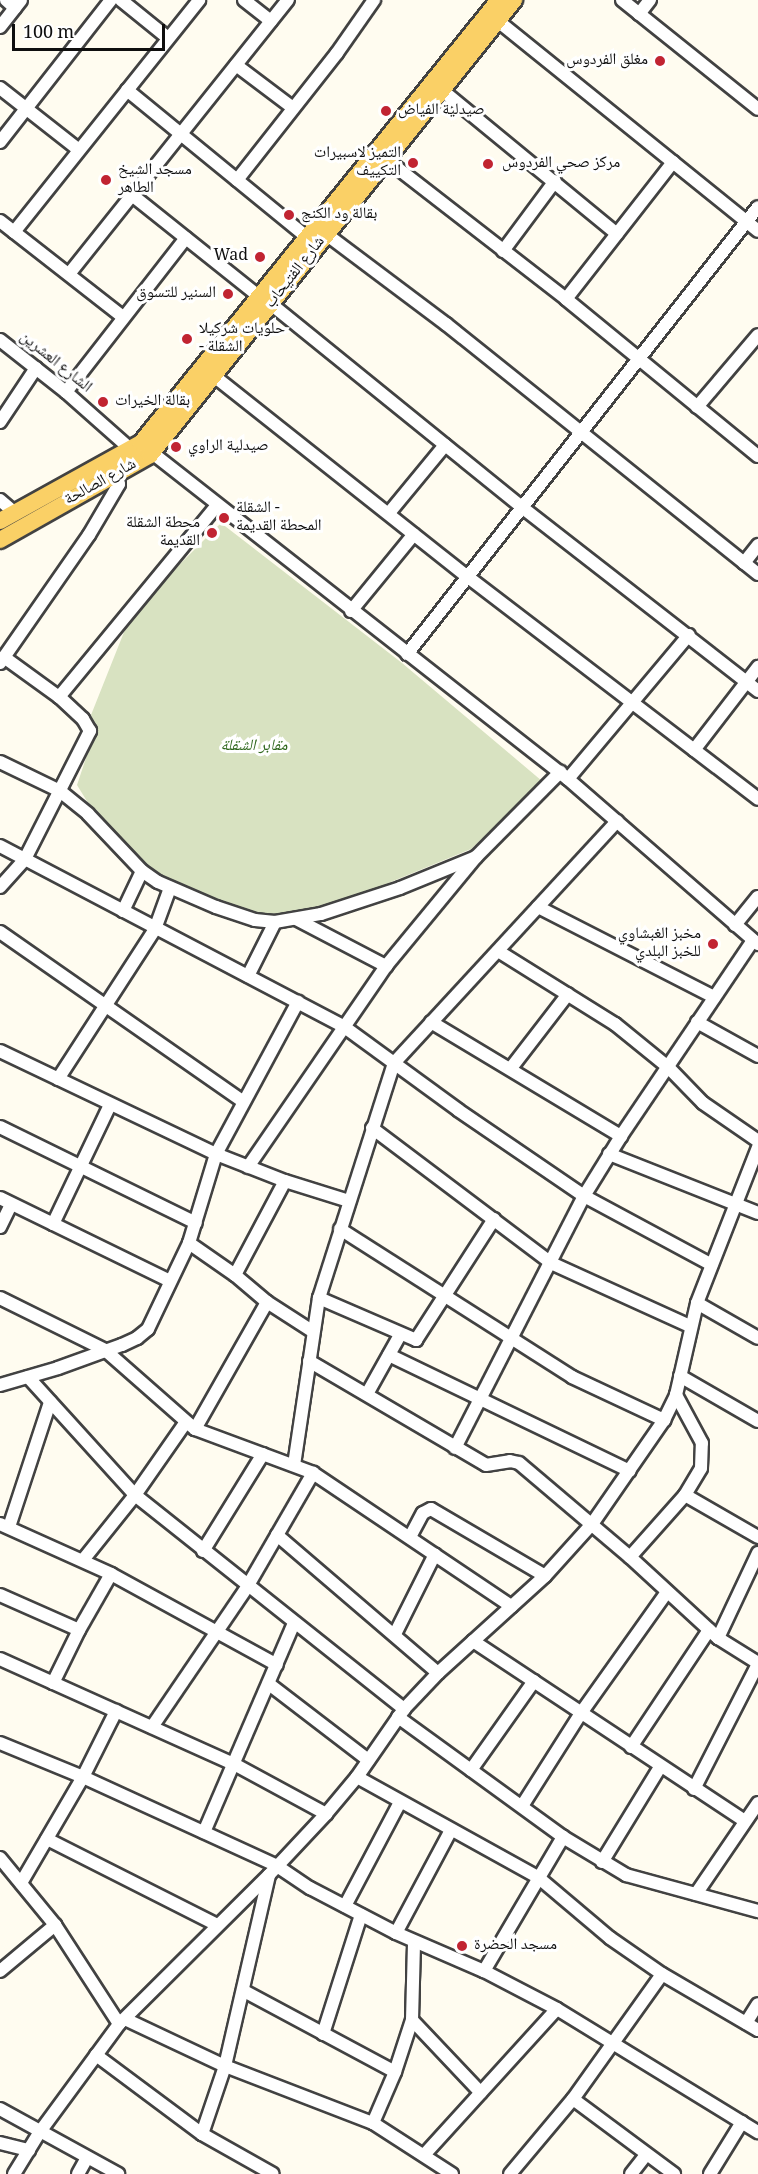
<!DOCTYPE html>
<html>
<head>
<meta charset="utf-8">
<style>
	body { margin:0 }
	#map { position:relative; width:758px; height:2174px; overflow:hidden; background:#fffcf0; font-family:Georgia,"Noto Naskh Arabic",serif }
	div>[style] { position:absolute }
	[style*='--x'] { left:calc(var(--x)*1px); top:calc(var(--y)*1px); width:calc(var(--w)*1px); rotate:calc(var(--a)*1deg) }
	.cemetery>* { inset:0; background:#d8e2c1 }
	.roads { filter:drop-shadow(2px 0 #424242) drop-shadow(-2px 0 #424242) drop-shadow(0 2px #424242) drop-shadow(0 -2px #424242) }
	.minor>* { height:12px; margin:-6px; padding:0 6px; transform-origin:6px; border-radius:6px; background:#fff }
	.major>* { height:16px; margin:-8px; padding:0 8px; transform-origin:8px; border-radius:8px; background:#fad066 }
	.dots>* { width:16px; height:16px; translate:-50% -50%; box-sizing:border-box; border:3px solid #fff; border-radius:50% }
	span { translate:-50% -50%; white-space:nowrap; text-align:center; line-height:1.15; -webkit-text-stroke:6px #fff; paint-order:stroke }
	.poi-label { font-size:16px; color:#0f0f0f }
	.right { translate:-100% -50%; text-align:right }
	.left { translate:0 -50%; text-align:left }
	.street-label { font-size:16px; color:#0f0f0f }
	.park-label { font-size:16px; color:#30681e; font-style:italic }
	.scale { position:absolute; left:12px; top:24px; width:153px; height:27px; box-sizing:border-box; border:3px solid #0f0f0f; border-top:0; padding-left:8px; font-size:18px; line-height:21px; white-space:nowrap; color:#0f0f0f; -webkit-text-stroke:4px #fff; paint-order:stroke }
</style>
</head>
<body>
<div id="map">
	<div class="cemetery">
		<i style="clip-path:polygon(221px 523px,402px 663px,542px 781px,471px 849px,347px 900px,269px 918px,150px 877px,104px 829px,77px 785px,95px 731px,91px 715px,132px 612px)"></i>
	</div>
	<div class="roads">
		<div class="minor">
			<i style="--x:6;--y:0;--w:12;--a:42"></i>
			<i style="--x:121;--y:0;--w:60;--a:39"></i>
			<i style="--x:244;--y:0;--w:34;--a:38"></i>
			<i style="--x:622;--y:0;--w:174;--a:38.7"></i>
			<i style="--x:639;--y:14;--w:18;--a:-52"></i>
			<i style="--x:498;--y:21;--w:334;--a:38.9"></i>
			<i style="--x:0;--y:27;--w:34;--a:-52"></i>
			<i style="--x:236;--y:65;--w:71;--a:37"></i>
			<i style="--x:0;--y:88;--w:100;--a:38.1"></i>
			<i style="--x:127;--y:90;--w:234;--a:39.3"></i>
			<i style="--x:443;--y:91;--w:225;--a:39.4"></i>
			<i style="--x:0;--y:142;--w:180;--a:-52"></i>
			<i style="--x:387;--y:160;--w:227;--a:37.8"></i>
			<i style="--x:566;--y:299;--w:248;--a:39.3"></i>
			<i style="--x:237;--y:180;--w:162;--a:-51.8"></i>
			<i style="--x:337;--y:53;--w:65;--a:-55.1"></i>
			<i style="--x:132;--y:195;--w:164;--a:38.6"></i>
			<i style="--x:0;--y:221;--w:156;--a:38"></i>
			<i style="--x:14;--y:232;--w:297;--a:-51.4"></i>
			<i style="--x:326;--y:234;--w:150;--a:36.9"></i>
			<i style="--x:446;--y:324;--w:400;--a:38.7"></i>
			<i style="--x:503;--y:251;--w:87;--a:-53.4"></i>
			<i style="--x:69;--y:274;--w:351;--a:-51.4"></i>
			<i style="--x:566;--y:299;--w:174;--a:-52"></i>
			<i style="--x:271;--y:304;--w:324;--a:39"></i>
			<i style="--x:523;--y:508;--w:298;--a:37.9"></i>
			<i style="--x:0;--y:340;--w:84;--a:38.2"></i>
			<i style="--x:66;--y:392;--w:92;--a:41.5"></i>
			<i style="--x:214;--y:376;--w:324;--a:38.4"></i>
			<i style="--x:468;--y:577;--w:365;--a:37.4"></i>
			<i style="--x:66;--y:392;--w:195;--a:-52.1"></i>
			<i style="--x:697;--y:407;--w:94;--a:-49.7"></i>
			<i style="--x:0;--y:422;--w:65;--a:-56.3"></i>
			<i style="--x:146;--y:448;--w:536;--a:38.11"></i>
			<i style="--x:568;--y:779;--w:252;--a:41"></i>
			<i style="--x:0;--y:500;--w:20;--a:41"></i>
			<i style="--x:389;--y:513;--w:88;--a:-50.5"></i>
			<i style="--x:744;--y:563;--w:23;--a:-52"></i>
			<i style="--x:351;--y:611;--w:99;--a:-50.7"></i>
			<i style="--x:407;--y:654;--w:568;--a:-51.86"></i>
			<i style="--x:0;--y:663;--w:156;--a:-55.2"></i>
			<i style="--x:89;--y:535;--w:59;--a:-59.5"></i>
			<i style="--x:119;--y:484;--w:18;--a:-106"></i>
			<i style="--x:59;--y:697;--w:249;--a:-50.5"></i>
			<i style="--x:694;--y:750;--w:105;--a:-52.4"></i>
			<i style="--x:0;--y:762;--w:67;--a:25.8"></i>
			<i style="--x:60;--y:791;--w:36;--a:39"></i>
			<i style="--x:88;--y:814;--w:79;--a:46.5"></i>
			<i style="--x:142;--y:871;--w:19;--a:35"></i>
			<i style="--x:158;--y:882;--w:63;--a:23.3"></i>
			<i style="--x:216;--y:907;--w:41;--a:18.4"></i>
			<i style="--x:255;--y:920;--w:20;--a:6"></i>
			<i style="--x:275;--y:922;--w:47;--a:-9.9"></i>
			<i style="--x:321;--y:914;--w:83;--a:-18.2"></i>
			<i style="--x:400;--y:888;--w:82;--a:-22.2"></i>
			<i style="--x:568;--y:779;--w:188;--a:-50"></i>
			<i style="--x:0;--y:846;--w:387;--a:27.7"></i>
			<i style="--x:343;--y:1026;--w:142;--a:36.1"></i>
			<i style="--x:458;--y:1110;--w:153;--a:34.3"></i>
			<i style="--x:584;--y:1196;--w:145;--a:28.3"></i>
			<i style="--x:0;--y:887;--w:38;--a:-48"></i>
			<i style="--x:25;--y:859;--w:144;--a:-63.1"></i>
			<i style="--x:90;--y:731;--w:14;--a:-120"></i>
			<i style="--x:83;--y:719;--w:33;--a:-137"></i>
			<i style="--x:59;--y:697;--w:68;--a:-144"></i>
			<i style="--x:538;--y:907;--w:198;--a:27.1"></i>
			<i style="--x:123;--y:911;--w:44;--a:-64.6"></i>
			<i style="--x:296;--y:919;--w:102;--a:27.6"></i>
			<i style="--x:735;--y:925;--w:36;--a:-51"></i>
			<i style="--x:0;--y:932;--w:297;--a:34.9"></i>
			<i style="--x:498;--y:951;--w:138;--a:32"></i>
			<i style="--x:615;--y:1024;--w:68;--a:39.1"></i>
			<i style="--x:668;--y:1067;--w:50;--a:45.8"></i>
			<i style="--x:703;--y:1103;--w:67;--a:34.6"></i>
			<i style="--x:248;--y:976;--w:60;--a:-63.4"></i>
			<i style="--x:431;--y:1022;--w:222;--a:31"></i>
			<i style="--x:697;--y:1022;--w:70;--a:29.1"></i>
			<i style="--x:0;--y:1051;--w:239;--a:25.5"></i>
			<i style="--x:216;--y:1154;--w:74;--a:21.4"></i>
			<i style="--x:285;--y:1181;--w:67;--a:17.4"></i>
			<i style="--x:511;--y:1068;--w:93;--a:-52.4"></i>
			<i style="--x:58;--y:1079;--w:179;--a:-57.1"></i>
			<i style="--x:155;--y:929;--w:44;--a:-69.9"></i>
			<i style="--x:0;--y:1127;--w:218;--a:26.1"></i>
			<i style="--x:372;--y:1128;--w:224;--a:37"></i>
			<i style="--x:551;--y:1263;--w:153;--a:24.4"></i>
			<i style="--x:609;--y:1154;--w:160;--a:21.6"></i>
			<i style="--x:248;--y:1167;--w:244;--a:-55.5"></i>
			<i style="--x:386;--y:966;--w:141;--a:-50.5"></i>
			<i style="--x:476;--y:857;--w:120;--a:-45.3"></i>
			<i style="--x:0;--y:1198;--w:189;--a:26"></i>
			<i style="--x:53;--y:1224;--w:132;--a:-64.4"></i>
			<i style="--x:0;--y:1227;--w:25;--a:-64"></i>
			<i style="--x:340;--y:1229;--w:275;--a:32.5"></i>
			<i style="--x:572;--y:1377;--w:102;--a:25.1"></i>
			<i style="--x:189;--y:1243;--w:56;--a:34.8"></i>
			<i style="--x:235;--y:1275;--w:42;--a:40.2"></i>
			<i style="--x:267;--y:1302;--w:54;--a:32.8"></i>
			<i style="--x:235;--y:1275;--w:106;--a:-62"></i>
			<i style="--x:0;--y:1298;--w:117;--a:26.3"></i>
			<i style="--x:105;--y:1350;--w:120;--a:41.3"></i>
			<i style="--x:195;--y:1429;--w:126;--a:20.4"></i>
			<i style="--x:313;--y:1473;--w:239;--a:33.9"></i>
			<i style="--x:319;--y:1298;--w:106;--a:23.4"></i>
			<i style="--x:416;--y:1340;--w:144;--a:-57.2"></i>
			<i style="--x:697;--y:1303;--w:70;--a:29.8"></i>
			<i style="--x:389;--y:1355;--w:267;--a:25.7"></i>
			<i style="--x:309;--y:1361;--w:205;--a:30.4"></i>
			<i style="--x:486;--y:1465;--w:24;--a:-9"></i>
			<i style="--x:510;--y:1461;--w:9;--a:13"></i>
			<i style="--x:519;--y:1463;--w:145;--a:40.3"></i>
			<i style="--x:630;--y:1557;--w:120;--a:42.6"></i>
			<i style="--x:718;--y:1638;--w:47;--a:32"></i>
			<i style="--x:680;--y:1376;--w:90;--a:30"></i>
			<i style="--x:28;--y:1377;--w:159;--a:47.8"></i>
			<i style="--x:135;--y:1495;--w:344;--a:38.5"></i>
			<i style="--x:0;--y:1385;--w:60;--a:-16.3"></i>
			<i style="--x:58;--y:1368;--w:68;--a:-19.8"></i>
			<i style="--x:122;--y:1345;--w:17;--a:-25"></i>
			<i style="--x:137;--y:1338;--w:14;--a:-39"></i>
			<i style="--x:148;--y:1329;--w:95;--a:-64.5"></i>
			<i style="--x:189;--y:1243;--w:93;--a:-73.1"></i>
			<i style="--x:216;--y:1154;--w:173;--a:-61.7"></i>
			<i style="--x:367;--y:1394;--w:68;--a:-60.8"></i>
			<i style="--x:195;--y:1429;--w:146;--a:-60.4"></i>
			<i style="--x:455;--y:1448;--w:283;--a:-62.9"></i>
			<i style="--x:584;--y:1196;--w:70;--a:-58.3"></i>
			<i style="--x:621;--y:1136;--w:236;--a:-56"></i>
			<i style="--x:294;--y:1465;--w:169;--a:-81.5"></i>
			<i style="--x:319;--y:1298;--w:247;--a:-72.3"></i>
			<i style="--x:394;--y:1063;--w:329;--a:-47.3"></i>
			<i style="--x:685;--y:1495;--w:84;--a:29.9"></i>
			<i style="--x:0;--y:1524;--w:122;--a:24.2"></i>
			<i style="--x:111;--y:1574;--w:189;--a:28.7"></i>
			<i style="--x:9;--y:1527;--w:132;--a:-71.8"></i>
			<i style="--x:277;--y:1535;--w:212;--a:40.6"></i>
			<i style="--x:410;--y:1537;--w:27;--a:-62"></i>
			<i style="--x:423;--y:1513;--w:9;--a:-27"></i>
			<i style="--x:431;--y:1509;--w:132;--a:30.4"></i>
			<i style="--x:203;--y:1551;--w:114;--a:-58.3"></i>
			<i style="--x:630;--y:1557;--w:83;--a:-48.4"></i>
			<i style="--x:685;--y:1495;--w:31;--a:-59"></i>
			<i style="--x:701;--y:1468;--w:25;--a:-88"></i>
			<i style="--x:702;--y:1443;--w:55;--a:-118.4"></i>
			<i style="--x:83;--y:1560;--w:83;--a:-51.3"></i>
			<i style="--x:135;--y:1495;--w:89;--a:-55.1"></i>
			<i style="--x:0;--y:1595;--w:86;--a:23.9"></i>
			<i style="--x:395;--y:1634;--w:89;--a:-63.4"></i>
			<i style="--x:718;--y:1638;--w:94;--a:-64.8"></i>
			<i style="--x:473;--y:1641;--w:326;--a:33.5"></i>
			<i style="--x:0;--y:1659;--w:256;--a:24.2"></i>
			<i style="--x:234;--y:1764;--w:105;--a:28.5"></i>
			<i style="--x:53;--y:1683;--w:59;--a:-63.9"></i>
			<i style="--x:79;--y:1630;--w:64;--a:-60.3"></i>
			<i style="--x:269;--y:1684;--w:125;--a:37.5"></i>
			<i style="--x:398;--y:1717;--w:204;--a:36"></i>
			<i style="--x:563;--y:1837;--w:74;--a:31.1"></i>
			<i style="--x:626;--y:1875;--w:137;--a:15.3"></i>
			<i style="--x:152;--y:1727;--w:169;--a:-55.8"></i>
			<i style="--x:247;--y:1587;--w:132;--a:-59.9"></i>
			<i style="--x:0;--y:1743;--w:90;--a:22.3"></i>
			<i style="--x:83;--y:1777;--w:213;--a:24.6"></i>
			<i style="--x:277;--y:1866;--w:40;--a:34"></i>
			<i style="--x:310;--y:1888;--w:97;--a:27.6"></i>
			<i style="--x:396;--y:1933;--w:96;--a:23.4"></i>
			<i style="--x:484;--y:1971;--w:82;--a:27.5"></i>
			<i style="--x:557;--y:2009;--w:236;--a:31.5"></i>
			<i style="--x:631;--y:1747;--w:141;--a:-56.3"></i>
			<i style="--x:471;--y:1770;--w:109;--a:-54.7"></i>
			<i style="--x:357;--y:1777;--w:208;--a:29"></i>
			<i style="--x:539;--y:1878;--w:93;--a:40.2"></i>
			<i style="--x:610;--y:1938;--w:63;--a:34.7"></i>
			<i style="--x:662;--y:1974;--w:111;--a:30.3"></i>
			<i style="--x:694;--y:1789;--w:140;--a:-62.9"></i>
			<i style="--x:522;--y:1806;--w:110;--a:-57.6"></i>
			<i style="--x:581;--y:1713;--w:148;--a:-54.6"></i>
			<i style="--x:204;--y:1832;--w:228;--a:-66.7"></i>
			<i style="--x:47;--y:1839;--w:191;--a:26.8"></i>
			<i style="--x:0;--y:1858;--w:87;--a:50.6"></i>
			<i style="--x:55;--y:1925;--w:118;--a:57.1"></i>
			<i style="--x:602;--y:1862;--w:111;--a:-58.6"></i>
			<i style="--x:21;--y:1883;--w:123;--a:-59.7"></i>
			<i style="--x:83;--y:1777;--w:74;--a:-63.4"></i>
			<i style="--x:696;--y:1894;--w:110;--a:-55.7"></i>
			<i style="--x:345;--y:1906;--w:118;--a:-62.1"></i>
			<i style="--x:396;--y:1933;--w:117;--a:-61.9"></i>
			<i style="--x:0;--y:1971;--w:72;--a:-39.9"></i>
			<i style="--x:484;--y:1971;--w:156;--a:-59.5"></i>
			<i style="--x:244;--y:1991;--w:171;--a:28.2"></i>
			<i style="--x:125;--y:2019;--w:110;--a:25.2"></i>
			<i style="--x:225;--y:2066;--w:159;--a:21.1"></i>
			<i style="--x:373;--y:2123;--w:94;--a:32.8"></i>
			<i style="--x:412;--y:2020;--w:100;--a:46.6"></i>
			<i style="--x:746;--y:2023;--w:22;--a:-58"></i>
			<i style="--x:323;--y:2034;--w:125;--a:-72.3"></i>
			<i style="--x:96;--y:2055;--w:132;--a:36.7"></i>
			<i style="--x:202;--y:2134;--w:81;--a:29.4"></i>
			<i style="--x:573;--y:2099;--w:126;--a:36.6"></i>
			<i style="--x:0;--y:2109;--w:135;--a:28.8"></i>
			<i style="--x:373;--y:2123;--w:56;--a:-66.7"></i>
			<i style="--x:395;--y:2072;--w:55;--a:-71.9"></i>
			<i style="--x:412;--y:2020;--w:78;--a:-88.5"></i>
			<i style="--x:202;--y:2134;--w:72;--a:-71.3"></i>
			<i style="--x:225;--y:2066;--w:196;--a:-77"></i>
			<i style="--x:0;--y:2143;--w:30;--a:14"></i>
			<i style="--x:424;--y:2155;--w:197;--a:-47.7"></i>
			<i style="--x:14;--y:2174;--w:48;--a:-58.6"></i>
			<i style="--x:39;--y:2133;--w:135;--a:-53.7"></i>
			<i style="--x:119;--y:2024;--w:211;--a:-44.8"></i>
			<i style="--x:269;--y:1875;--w:83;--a:-46.9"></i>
			<i style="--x:326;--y:1814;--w:48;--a:-50"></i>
			<i style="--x:357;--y:1777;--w:83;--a:-55.3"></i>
			<i style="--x:404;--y:1709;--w:50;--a:-46.6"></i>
			<i style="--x:438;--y:1673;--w:144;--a:-42.2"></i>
			<i style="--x:545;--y:1576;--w:70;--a:-47.9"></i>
			<i style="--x:592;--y:1524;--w:126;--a:-55.3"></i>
			<i style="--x:664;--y:1420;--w:28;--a:-64"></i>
			<i style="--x:676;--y:1395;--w:94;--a:-77.1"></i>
			<i style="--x:697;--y:1303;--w:168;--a:-68.6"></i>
			<i style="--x:78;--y:2174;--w:18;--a:-61"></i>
			<i style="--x:510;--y:2174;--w:98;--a:-50"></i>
			<i style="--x:573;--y:2099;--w:153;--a:-54.5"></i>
			<i style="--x:631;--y:2174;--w:24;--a:-52"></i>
			<i style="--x:710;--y:2174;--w:61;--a:-58.4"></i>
		</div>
		<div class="major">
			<i style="--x:0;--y:521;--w:161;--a:-29"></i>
			<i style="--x:141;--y:443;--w:570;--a:-51.06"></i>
			<i style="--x:0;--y:540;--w:172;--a:-29.5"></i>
			<i style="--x:150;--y:455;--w:583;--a:-51.34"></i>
		</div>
	</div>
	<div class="dots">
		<i style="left:660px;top:61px;background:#c12432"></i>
		<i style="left:386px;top:111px;background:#c12432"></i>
		<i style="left:413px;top:163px;background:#c12432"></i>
		<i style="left:488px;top:164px;background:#c12432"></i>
		<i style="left:106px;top:180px;background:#c12432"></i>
		<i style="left:289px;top:215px;background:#c12432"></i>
		<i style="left:260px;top:257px;background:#c12432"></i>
		<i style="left:228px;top:294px;background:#c12432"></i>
		<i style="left:187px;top:339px;background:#c12432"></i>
		<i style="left:103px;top:402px;background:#c12432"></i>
		<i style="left:176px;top:447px;background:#c12432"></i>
		<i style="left:224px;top:518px;background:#c12432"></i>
		<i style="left:212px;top:533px;background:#c12432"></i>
		<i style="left:713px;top:944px;background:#c12432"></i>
		<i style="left:462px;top:1946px;background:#c12432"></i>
	</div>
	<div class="poi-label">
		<span class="right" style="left:648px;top:61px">مغلق الفردوس</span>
		<span class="left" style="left:398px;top:111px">صيدلية الفياض</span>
		<span class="right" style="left:401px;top:163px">التميز لاسبيرات<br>التكييف</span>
		<span class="left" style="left:502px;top:164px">مركز صحي الفردوس</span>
		<span class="left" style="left:118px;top:180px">مسجد الشيخ<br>الطاهر</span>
		<span class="left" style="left:301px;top:215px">بقالة ود الكنج</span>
		<span class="right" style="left:248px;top:257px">Wad</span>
		<span class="right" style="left:216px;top:294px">السنير للتسوق</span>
		<span class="left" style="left:199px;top:339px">حلويات شركيلا<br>- الشقلة</span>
		<span class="left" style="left:115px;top:402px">بقالة الخيرات</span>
		<span class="left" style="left:188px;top:447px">صيدلية الراوي</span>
		<span class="left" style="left:236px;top:518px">الشقلة -<br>المحطة القديمة</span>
		<span class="right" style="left:200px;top:533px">محطة الشقلة<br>القديمة</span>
		<span class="right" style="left:701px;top:944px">مخبز الغبشاوي<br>للخبز البلدي</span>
		<span class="left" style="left:474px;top:1946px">مسجد الحضرة</span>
	</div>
	<div class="street-label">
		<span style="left:296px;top:273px;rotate:-52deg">شارع الفتيحاب</span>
		<span style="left:55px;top:363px;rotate:39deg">الشارع العشرين</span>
		<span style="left:101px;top:483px;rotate:-29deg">شارع الصالحة</span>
	</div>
	<div class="park-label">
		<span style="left:254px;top:747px">مقابر الشقلة</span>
	</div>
	<div class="scale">100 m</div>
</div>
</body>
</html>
